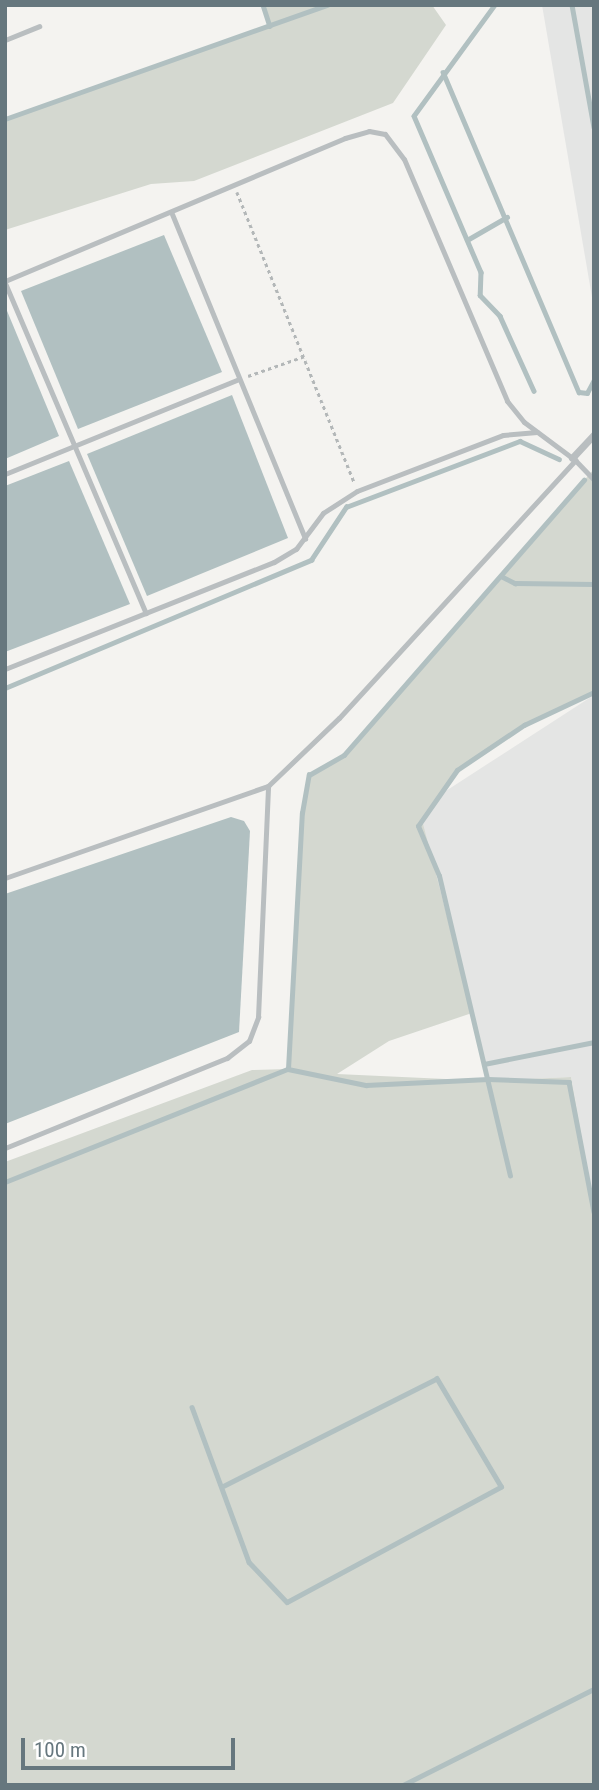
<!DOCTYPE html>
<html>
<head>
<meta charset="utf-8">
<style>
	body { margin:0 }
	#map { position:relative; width:599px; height:1790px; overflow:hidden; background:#f4f3f0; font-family:"Roboto Condensed",sans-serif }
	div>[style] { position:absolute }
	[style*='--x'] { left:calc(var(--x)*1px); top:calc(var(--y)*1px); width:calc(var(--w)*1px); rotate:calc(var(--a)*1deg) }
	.built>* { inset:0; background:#e4e5e4 }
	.green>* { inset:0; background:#d4d8d0 }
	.water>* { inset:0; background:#b1c0c1 }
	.stream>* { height:4.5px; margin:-2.25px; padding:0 2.25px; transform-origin:2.25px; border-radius:2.25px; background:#b1c0c1 }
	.path>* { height:2.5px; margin-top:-1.25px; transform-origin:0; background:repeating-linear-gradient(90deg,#b3b7b8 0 3.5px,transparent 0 7px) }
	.lane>* { height:5px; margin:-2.5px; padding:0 2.5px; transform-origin:2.5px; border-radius:2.5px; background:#b9bec0 }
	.street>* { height:7px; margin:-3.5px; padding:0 3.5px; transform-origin:3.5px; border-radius:3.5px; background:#b9bec0 }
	span { translate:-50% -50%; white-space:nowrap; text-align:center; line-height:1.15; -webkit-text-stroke:7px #fff; paint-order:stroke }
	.frame { position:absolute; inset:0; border:7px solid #66777e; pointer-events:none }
	.scale { position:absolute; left:21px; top:1738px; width:214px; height:32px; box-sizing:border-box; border:4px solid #66777e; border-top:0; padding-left:9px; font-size:21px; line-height:24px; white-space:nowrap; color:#66777e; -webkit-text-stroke:5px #fff; paint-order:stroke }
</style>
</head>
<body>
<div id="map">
	<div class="built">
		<i style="clip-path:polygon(542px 5px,594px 5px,594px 309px)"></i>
		<i style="clip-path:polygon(594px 695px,594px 1205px,571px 1077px,489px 1081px,418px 809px)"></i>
	</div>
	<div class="green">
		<i style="clip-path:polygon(263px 5px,432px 5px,446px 25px,393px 103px,194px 181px,151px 184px,5px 230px,5px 119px,270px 26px)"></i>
		<i style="clip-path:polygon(594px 469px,594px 692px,524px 725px,457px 770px,422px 820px,472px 1013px,389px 1041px,337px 1074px,489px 1081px,571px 1077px,594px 1205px,594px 1785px,5px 1785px,5px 1162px,252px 1070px,288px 1069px,302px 813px,309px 775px,344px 755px)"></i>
	</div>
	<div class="water">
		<i style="clip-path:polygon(164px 235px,222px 372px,78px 429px,21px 291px)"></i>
		<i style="clip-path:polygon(5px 306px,59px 436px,5px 459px)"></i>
		<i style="clip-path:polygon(232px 395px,288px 538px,147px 596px,87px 454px)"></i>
		<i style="clip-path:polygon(69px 461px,130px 604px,5px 652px,5px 486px)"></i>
		<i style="clip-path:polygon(231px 817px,244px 821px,250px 831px,239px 1032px,5px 1124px,5px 894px)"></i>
	</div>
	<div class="stream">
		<i style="--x:263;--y:5;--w:22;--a:72"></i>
		<i style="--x:495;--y:5;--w:137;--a:126.1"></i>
		<i style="--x:414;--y:116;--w:170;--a:66.8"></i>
		<i style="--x:481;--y:272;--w:23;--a:92"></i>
		<i style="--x:480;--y:295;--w:29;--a:46"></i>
		<i style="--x:500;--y:316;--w:82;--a:65.6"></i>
		<i style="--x:572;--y:5;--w:124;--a:79.8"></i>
		<i style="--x:443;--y:72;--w:348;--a:67"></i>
		<i style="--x:579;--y:392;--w:8;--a:7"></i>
		<i style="--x:587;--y:393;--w:15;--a:-62"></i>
		<i style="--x:5;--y:119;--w:342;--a:-19.5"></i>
		<i style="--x:467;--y:240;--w:46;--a:-29.9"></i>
		<i style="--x:501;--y:576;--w:16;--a:27"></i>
		<i style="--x:515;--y:583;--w:79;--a:0.7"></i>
		<i style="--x:5;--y:688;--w:332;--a:-22.7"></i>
		<i style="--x:311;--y:560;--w:64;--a:-56.6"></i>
		<i style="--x:346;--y:507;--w:186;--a:-20.8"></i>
		<i style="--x:520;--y:441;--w:43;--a:24.8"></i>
		<i style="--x:484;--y:1064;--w:112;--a:-11.3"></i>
		<i style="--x:288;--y:1069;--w:256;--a:-86.9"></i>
		<i style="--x:302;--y:813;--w:39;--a:-80"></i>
		<i style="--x:309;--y:775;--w:40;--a:-29.7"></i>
		<i style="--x:344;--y:755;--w:365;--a:-48.9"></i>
		<i style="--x:510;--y:1176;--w:308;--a:-103.3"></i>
		<i style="--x:439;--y:876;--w:54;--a:-112.8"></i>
		<i style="--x:418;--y:826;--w:68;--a:-55.1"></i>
		<i style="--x:457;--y:770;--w:81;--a:-33.9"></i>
		<i style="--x:524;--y:725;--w:77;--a:-25.2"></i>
		<i style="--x:5;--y:1182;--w:305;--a:-21.8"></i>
		<i style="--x:288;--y:1069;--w:80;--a:11.6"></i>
		<i style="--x:366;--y:1085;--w:122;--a:-2.8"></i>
		<i style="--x:488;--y:1079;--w:81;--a:2.1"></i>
		<i style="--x:569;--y:1082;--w:132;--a:79.1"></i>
		<i style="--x:192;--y:1407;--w:165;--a:69.8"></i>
		<i style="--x:249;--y:1562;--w:55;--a:46.5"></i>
		<i style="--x:287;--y:1602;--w:243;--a:-28.3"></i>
		<i style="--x:501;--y:1487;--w:126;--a:-120.7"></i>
		<i style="--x:437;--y:1379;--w:238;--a:153.3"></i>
		<i style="--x:403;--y:1785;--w:214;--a:-26.7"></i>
	</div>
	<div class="path">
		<i style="--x:237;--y:192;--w:312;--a:68"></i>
		<i style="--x:248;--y:376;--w:60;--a:-19.3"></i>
	</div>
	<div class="lane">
		<i style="--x:5;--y:40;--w:37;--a:-22"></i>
		<i style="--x:172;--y:214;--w:351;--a:67.7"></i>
		<i style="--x:5;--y:281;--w:369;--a:-22.8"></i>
		<i style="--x:345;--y:138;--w:25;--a:-16"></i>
		<i style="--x:369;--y:131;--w:16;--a:11"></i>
		<i style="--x:385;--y:134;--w:31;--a:53"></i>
		<i style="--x:404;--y:159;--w:263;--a:66.9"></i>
		<i style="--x:507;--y:401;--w:27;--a:51"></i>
		<i style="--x:524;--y:422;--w:64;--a:36.7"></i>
		<i style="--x:575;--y:460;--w:28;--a:46"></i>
		<i style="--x:5;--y:283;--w:359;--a:66.9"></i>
		<i style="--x:5;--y:474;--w:250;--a:-22.1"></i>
		<i style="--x:5;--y:669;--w:289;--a:-21.7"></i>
		<i style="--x:274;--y:562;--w:26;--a:-31"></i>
		<i style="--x:296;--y:549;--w:45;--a:-53.1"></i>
		<i style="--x:323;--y:513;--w:40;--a:-32.9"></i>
		<i style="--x:357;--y:491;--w:156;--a:-21"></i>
		<i style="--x:503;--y:435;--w:34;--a:-5"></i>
		<i style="--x:5;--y:878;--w:279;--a:-19.3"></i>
		<i style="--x:268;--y:786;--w:98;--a:-43.8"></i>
		<i style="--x:339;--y:718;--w:350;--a:-47.5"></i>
		<i style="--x:5;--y:1148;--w:240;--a:-22.1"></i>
		<i style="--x:227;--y:1058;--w:28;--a:-38"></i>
		<i style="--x:249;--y:1041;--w:26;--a:-69"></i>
		<i style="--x:258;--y:1017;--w:231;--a:-87.5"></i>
	</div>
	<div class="street">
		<i style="--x:572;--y:458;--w:33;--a:-47"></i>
	</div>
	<div class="frame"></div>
	<div class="scale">100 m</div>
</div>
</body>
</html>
